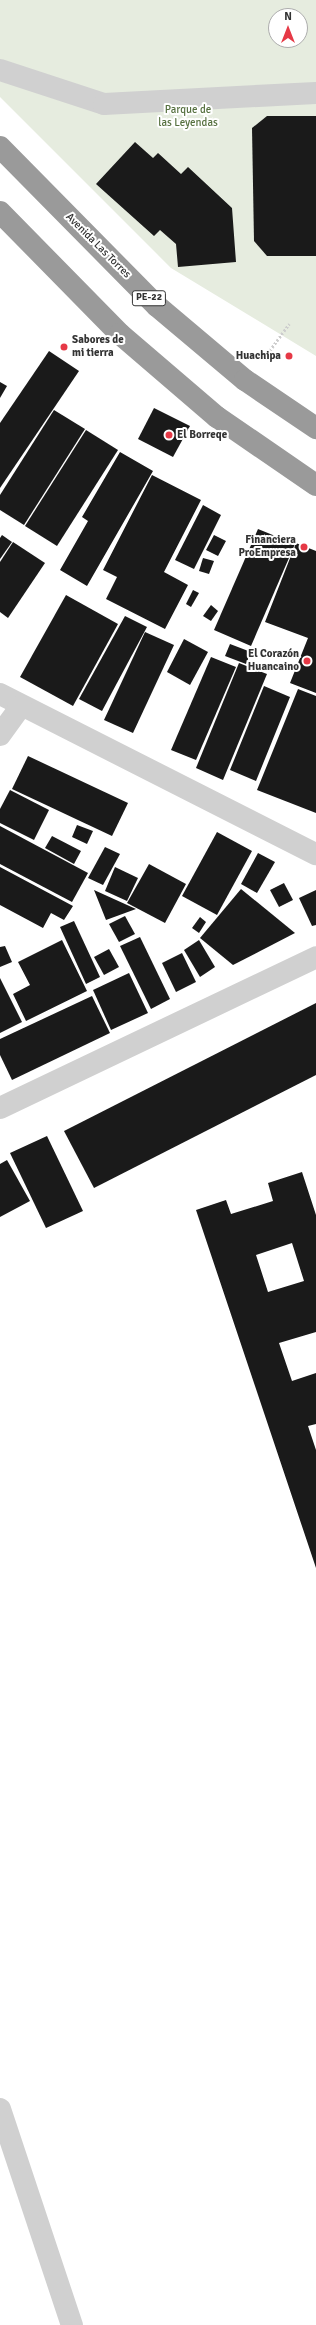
<!DOCTYPE html>
<html>
<head>
<meta charset="utf-8">
<style>
	body { margin:0 }
	#map { position:relative; width:316px; height:2325px; overflow:hidden; background:#fff; font-family:Signika,sans-serif }
	div>[style] { position:absolute }
	[style*='--x'] { left:calc(var(--x)*1px); top:calc(var(--y)*1px); width:calc(var(--w)*1px); rotate:calc(var(--a)*1deg) }
	.green>* { inset:0; background:#e6ecdf }
	.building>* { inset:0; background:#1a1a1a }
	.path>* { height:2.5px; margin-top:-1.25px; transform-origin:0; background:repeating-linear-gradient(90deg,#cdcdcd 0 2px,transparent 0 4px) }
	.street>* { height:22px; margin:-11px; padding:0 11px; transform-origin:11px; border-radius:11px; background:#d0d0d0 }
	.highway>* { height:22px; margin:-11px; padding:0 11px; transform-origin:11px; border-radius:11px; background:#9a9a9a }
	.dots>* { width:11px; height:11px; translate:-50% -50%; box-sizing:border-box; border:2px solid #fff; border-radius:50% }
	span { translate:-50% -50%; white-space:nowrap; text-align:center; line-height:1.15; -webkit-text-stroke:4px #fff; paint-order:stroke }
	.shield-label span { padding:1px 3px; background:#fff; border:1px solid; border-radius:3px; -webkit-text-stroke-width:0 }
	.shield-label { font-size:10px; color:#333; font-weight:700 }
	.park-label { font-size:11px; color:#56703f }
	.street-label { font-size:11px; color:#333 }
	.poi-label { font-size:11px; color:#333; font-weight:700 }
	.left { translate:0 -50%; text-align:left }
	.right { translate:-100% -50%; text-align:right }
	.north { position:absolute; left:268px; top:8px; width:40px; height:40px; box-sizing:border-box; background:#fff; border:1px solid #adadad; border-radius:50%; rotate:0deg; font-size:11px; font-weight:700; line-height:16px; text-align:center; color:#333 }
	.north::after { content:''; display:block; margin:auto; width:14px; height:18px; background:#e63946; clip-path:polygon(50% 0,100% 100%,50% 72%,0 100%) }
</style>
</head>
<body>
<div id="map">
	<div class="green">
		<i style="clip-path:polygon(evenodd,0 0,316px 0,316px 356px,171px 268px,0 97px,0 0,276px 16px,300px 16px,300px 40px,276px 40px,276px 16px)"></i>
	</div>
	<div class="building">
		<i style="clip-path:polygon(267px 116px,316px 116px,316px 256px,267px 256px,254px 241px,252px 128px)"></i>
		<i style="clip-path:polygon(135px 142px,153px 158px,158px 153px,181px 174px,188px 167px,232px 208px,236px 262px,178px 267px,176px 244px,160px 230px,154px 236px,96px 184px)"></i>
		<i style="clip-path:polygon(49px 351px,79px 371px,0 488px,0 423px)"></i>
		<i style="clip-path:polygon(0 382px,7px 386px,0 398px)"></i>
		<i style="clip-path:polygon(154px 408px,190px 426px,173px 457px,138px 439px)"></i>
		<i style="clip-path:polygon(54px 410px,85px 429px,24px 525px,0 510px,0 495px)"></i>
		<i style="clip-path:polygon(86px 430px,118px 450px,57px 546px,25px 526px)"></i>
		<i style="clip-path:polygon(120px 452px,153px 471px,87px 586px,60px 570px,88px 521px,82px 517px)"></i>
		<i style="clip-path:polygon(152px 475px,201px 500px,164px 572px,188px 585px,165px 629px,106px 599px,117px 577px,103px 570px)"></i>
		<i style="clip-path:polygon(203px 505px,221px 515px,194px 569px,175px 560px)"></i>
		<i style="clip-path:polygon(258px 529px,295px 544px,251px 646px,214px 630px)"></i>
		<i style="clip-path:polygon(2px 535px,12px 542px,0 559px,0 538px)"></i>
		<i style="clip-path:polygon(214px 535px,226px 541px,218px 556px,206px 550px)"></i>
		<i style="clip-path:polygon(13px 542px,45px 563px,8px 618px,0 612px,0 562px)"></i>
		<i style="clip-path:polygon(296px 543px,316px 551px,316px 693px,290px 683px,308px 638px,265px 622px)"></i>
		<i style="clip-path:polygon(203px 558px,214px 561px,209px 574px,199px 571px)"></i>
		<i style="clip-path:polygon(193px 590px,199px 593px,191px 607px,186px 604px)"></i>
		<i style="clip-path:polygon(66px 595px,118px 624px,73px 706px,20px 677px)"></i>
		<i style="clip-path:polygon(211px 605px,218px 611px,211px 621px,203px 616px)"></i>
		<i style="clip-path:polygon(125px 616px,147px 627px,102px 711px,79px 699px)"></i>
		<i style="clip-path:polygon(145px 632px,174px 645px,133px 733px,104px 720px)"></i>
		<i style="clip-path:polygon(184px 639px,208px 652px,190px 685px,167px 672px)"></i>
		<i style="clip-path:polygon(230px 644px,251px 652px,246px 664px,225px 656px)"></i>
		<i style="clip-path:polygon(211px 657px,236px 667px,196px 760px,171px 750px)"></i>
		<i style="clip-path:polygon(239px 663px,267px 674px,223px 780px,196px 768px)"></i>
		<i style="clip-path:polygon(264px 686px,290px 697px,256px 781px,230px 770px)"></i>
		<i style="clip-path:polygon(298px 689px,316px 696px,316px 813px,257px 790px)"></i>
		<i style="clip-path:polygon(28px 756px,128px 803px,112px 836px,12px 789px)"></i>
		<i style="clip-path:polygon(10px 790px,49px 810px,34px 840px,0 823px,0 809px)"></i>
		<i style="clip-path:polygon(77px 825px,93px 831px,87px 844px,72px 837px)"></i>
		<i style="clip-path:polygon(0 826px,88px 873px,72px 902px,0 864px)"></i>
		<i style="clip-path:polygon(217px 832px,252px 851px,217px 915px,182px 896px)"></i>
		<i style="clip-path:polygon(52px 836px,81px 851px,74px 864px,45px 848px)"></i>
		<i style="clip-path:polygon(105px 847px,120px 854px,103px 885px,88px 878px)"></i>
		<i style="clip-path:polygon(258px 853px,275px 862px,257px 893px,241px 884px)"></i>
		<i style="clip-path:polygon(149px 864px,186px 884px,165px 923px,127px 903px)"></i>
		<i style="clip-path:polygon(0 867px,73px 906px,64px 920px,51px 913px,43px 928px,0 905px)"></i>
		<i style="clip-path:polygon(115px 867px,138px 878px,127px 901px,105px 891px)"></i>
		<i style="clip-path:polygon(284px 883px,293px 900px,279px 907px,270px 890px)"></i>
		<i style="clip-path:polygon(241px 889px,295px 933px,233px 965px,200px 938px)"></i>
		<i style="clip-path:polygon(94px 890px,136px 909px,106px 920px)"></i>
		<i style="clip-path:polygon(316px 890px,316px 925px,312px 926px,299px 898px)"></i>
		<i style="clip-path:polygon(125px 916px,135px 934px,119px 942px,109px 924px)"></i>
		<i style="clip-path:polygon(200px 917px,206px 922px,199px 933px,192px 928px)"></i>
		<i style="clip-path:polygon(74px 921px,100px 977px,86px 984px,60px 927px)"></i>
		<i style="clip-path:polygon(140px 937px,170px 999px,151px 1009px,120px 946px)"></i>
		<i style="clip-path:polygon(62px 940px,87px 991px,26px 1021px,13px 994px,30px 985px,18px 962px)"></i>
		<i style="clip-path:polygon(199px 940px,215px 967px,200px 977px,184px 950px)"></i>
		<i style="clip-path:polygon(5px 946px,12px 962px,0 967px,0 947px)"></i>
		<i style="clip-path:polygon(109px 949px,119px 967px,104px 975px,94px 957px)"></i>
		<i style="clip-path:polygon(182px 953px,196px 982px,176px 992px,162px 963px)"></i>
		<i style="clip-path:polygon(129px 973px,148px 1013px,111px 1030px,93px 990px)"></i>
		<i style="clip-path:polygon(0 978px,22px 1022px,0 1033px)"></i>
		<i style="clip-path:polygon(92px 996px,110px 1033px,12px 1080px,0 1055px,0 1039px)"></i>
		<i style="clip-path:polygon(316px 1003px,316px 1075px,94px 1188px,64px 1131px)"></i>
		<i style="clip-path:polygon(47px 1136px,83px 1211px,46px 1228px,10px 1153px)"></i>
		<i style="clip-path:polygon(7px 1160px,30px 1201px,0 1217px,0 1164px)"></i>
		<i style="clip-path:polygon(evenodd,302px 1172px,316px 1215px,316px 1332px,279px 1343px,292px 1381px,316px 1373px,316px 1424px,308px 1426px,316px 1450px,316px 1568px,196px 1210px,226px 1200px,231px 1214px,273px 1201px,268px 1183px,302px 1172px,292px 1243px,304px 1281px,268px 1292px,256px 1255px,292px 1243px)"></i>
	</div>
	<div class="path">
		<i style="--x:265;--y:357;--w:41;--a:-54"></i>
	</div>
	<div class="street">
		<i style="--x:0;--y:70;--w:109;--a:18.1"></i>
		<i style="--x:104;--y:104;--w:212;--a:-3"></i>
		<i style="--x:0;--y:694;--w:354;--a:26.9"></i>
		<i style="--x:0;--y:735;--w:36;--a:-54"></i>
		<i style="--x:0;--y:1108;--w:350;--a:-25.5"></i>
		<i style="--x:0;--y:2109;--w:228;--a:71.6"></i>
	</div>
	<div class="highway">
		<i style="--x:0;--y:147;--w:223;--a:45.4"></i>
		<i style="--x:157;--y:306;--w:115;--a:40.1"></i>
		<i style="--x:245;--y:380;--w:86;--a:34.1"></i>
		<i style="--x:0;--y:212;--w:171;--a:45.5"></i>
		<i style="--x:120;--y:334;--w:128;--a:40.6"></i>
		<i style="--x:217;--y:417;--w:120;--a:34.5"></i>
	</div>
	<div class="dots">
		<i style="left:64px;top:347px;background:#e63946"></i>
		<i style="left:289px;top:356px;background:#e63946"></i>
		<i style="left:169px;top:435px;background:#e63946"></i>
		<i style="left:304px;top:547px;background:#e63946"></i>
		<i style="left:307px;top:661px;background:#e63946"></i>
	</div>
	<div class="shield-label">
		<span style="left:149px;top:298px">PE-22</span>
	</div>
	<div class="park-label">
		<span style="left:188px;top:117px">Parque de<br>las Leyendas</span>
	</div>
	<div class="street-label">
		<span style="left:98px;top:246px;rotate:45deg">Avenida Las Torres</span>
	</div>
	<div class="poi-label">
		<span class="left" style="left:72px;top:347px">Sabores de<br>mi tierra</span>
		<span class="right" style="left:281px;top:356px">Huachipa</span>
		<span class="left" style="left:177px;top:435px">El Borreqe</span>
		<span class="right" style="left:296px;top:547px">Financiera<br>ProEmpresa</span>
		<span class="right" style="left:299px;top:661px">El Corazón<br>Huancaino</span>
	</div>
	<div class="north">N</div>
</div>
</body>
</html>
